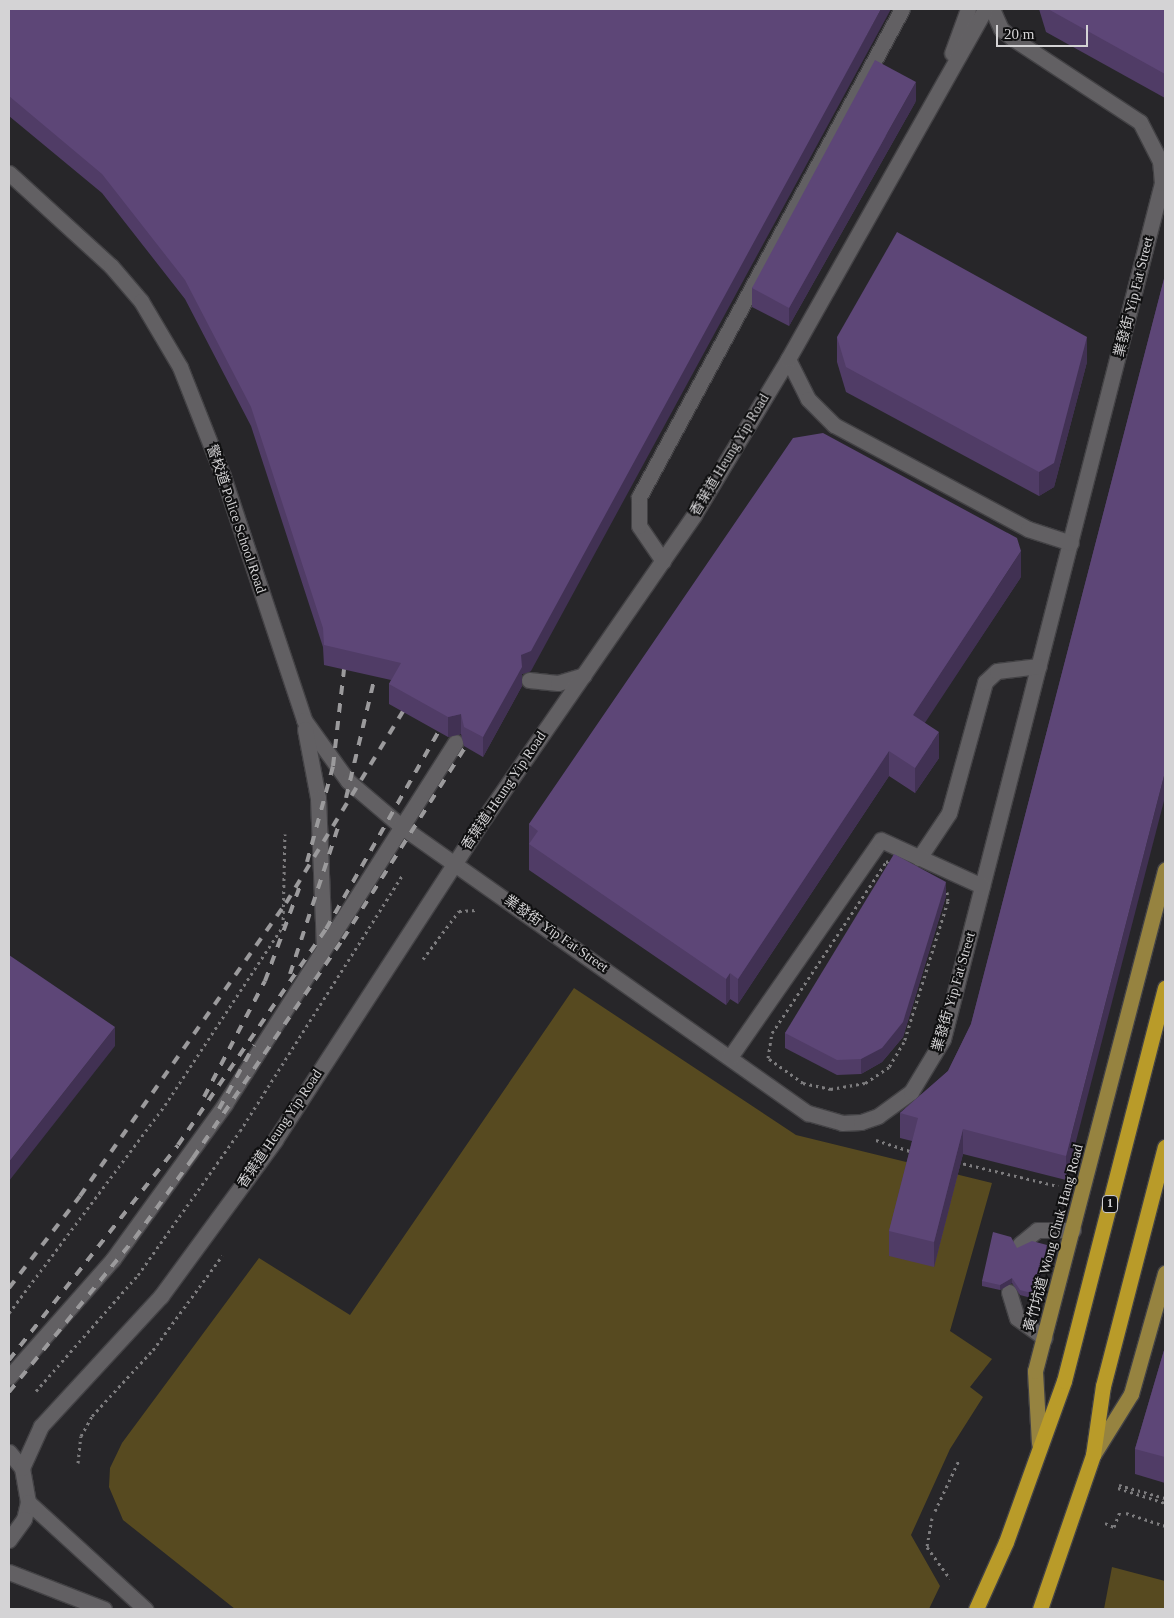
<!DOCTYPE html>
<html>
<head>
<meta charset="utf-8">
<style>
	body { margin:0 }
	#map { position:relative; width:1174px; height:1618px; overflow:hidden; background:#272629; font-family:"Times New Roman","Noto Sans TC",serif }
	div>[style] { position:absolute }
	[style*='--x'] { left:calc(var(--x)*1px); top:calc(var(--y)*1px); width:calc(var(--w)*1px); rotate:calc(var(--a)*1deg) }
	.green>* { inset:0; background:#574a20 }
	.path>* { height:3px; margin-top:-1.5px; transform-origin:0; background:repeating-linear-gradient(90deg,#7d7c7e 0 2.5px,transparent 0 6.5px) }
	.roads { filter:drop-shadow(1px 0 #434245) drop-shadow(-1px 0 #434245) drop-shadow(0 1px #434245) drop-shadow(0 -1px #434245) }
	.minor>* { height:15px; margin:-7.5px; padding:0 7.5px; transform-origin:7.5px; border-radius:7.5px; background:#626063 }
	.major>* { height:15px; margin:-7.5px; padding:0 7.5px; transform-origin:7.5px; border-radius:7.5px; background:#968340 }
	.highway>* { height:15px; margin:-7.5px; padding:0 7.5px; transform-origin:7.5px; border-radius:7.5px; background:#b99b29 }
	.rail>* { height:4px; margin-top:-2px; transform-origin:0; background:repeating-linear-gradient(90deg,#9b9a9c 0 9px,transparent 0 18px) }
	.wall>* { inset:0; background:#503c66 }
	.shaded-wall>* { inset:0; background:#413153 }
	.building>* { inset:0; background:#5d4677 }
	span { translate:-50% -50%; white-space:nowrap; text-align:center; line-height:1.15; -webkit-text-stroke:4px #101011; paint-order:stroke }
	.shield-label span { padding:1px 4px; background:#101011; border:1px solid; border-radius:4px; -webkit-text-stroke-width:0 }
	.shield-label { font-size:12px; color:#d4d3d5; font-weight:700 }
	.street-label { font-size:14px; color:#d4d3d5 }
	.frame { position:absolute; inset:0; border:10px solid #d4d3d5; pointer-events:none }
	.scale { position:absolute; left:996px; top:25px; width:92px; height:22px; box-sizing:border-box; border:2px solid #d4d3d5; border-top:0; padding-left:6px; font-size:15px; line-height:18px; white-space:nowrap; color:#d4d3d5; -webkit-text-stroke:4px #101011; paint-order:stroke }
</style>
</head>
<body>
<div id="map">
	<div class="green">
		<i style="clip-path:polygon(574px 988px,796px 1135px,992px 1183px,950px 1331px,992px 1359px,970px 1387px,983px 1397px,950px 1449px,911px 1535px,940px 1586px,929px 1609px,235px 1609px,123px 1520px,109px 1487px,110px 1468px,122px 1443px,259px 1258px,350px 1315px)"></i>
		<i style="clip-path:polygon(1112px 1567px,1165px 1581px,1165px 1609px,1104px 1609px)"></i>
	</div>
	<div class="path">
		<i style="--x:892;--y:860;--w:47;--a:25.5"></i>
		<i style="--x:934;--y:880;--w:18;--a:43"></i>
		<i style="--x:947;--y:892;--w:9;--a:84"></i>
		<i style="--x:948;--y:901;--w:148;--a:107.3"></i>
		<i style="--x:904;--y:1042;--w:29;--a:121"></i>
		<i style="--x:889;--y:1067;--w:29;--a:146"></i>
		<i style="--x:865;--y:1083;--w:35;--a:170"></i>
		<i style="--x:831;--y:1089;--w:29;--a:-168"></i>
		<i style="--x:803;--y:1083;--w:43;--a:-144.5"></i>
		<i style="--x:768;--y:1058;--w:25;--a:-81"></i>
		<i style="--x:772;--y:1033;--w:206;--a:-56.3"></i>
		<i style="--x:886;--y:862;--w:6;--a:-18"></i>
		<i style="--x:423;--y:959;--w:60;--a:-53.1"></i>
		<i style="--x:459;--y:911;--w:18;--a:-3"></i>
		<i style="--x:876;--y:1140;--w:38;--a:18"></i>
		<i style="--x:957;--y:1162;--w:104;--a:13.4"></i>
		<i style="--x:9;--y:1313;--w:260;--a:-53.1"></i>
		<i style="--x:165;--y:1105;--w:214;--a:-56.6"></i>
		<i style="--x:283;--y:926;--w:92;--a:-88.8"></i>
		<i style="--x:36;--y:1391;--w:154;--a:-48.7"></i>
		<i style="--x:138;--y:1275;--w:176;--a:-54.7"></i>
		<i style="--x:240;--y:1131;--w:304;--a:-57.6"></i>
		<i style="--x:78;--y:1463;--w:27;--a:-84"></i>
		<i style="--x:81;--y:1436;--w:23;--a:-61"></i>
		<i style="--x:92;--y:1416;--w:90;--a:-47.3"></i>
		<i style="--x:153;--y:1350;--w:117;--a:-53.7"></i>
		<i style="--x:1119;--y:1485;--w:48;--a:15.8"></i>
		<i style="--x:1118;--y:1488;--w:49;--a:17.7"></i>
		<i style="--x:935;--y:1511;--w:56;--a:-64.8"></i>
		<i style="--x:1126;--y:1513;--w:41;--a:18.4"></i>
		<i style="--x:932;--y:1518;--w:29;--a:100"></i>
		<i style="--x:927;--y:1547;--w:39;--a:54"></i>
		<i style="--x:1105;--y:1523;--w:10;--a:24"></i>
		<i style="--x:1114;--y:1527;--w:17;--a:-69"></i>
	</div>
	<div class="roads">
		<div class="minor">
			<i style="--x:952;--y:53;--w:47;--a:-70"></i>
			<i style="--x:9;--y:173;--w:138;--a:42.4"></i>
			<i style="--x:111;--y:266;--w:46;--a:49.4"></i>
			<i style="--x:141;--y:301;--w:77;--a:59.4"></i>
			<i style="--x:180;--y:367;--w:117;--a:68.5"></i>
			<i style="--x:223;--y:476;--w:257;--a:71.6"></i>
			<i style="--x:304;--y:720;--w:75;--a:54.2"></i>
			<i style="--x:348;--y:781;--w:71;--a:40.4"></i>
			<i style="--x:402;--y:827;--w:497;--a:35.2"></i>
			<i style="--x:808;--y:1113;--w:35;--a:16"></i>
			<i style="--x:842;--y:1123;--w:19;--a:-3"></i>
			<i style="--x:861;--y:1122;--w:18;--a:-19"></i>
			<i style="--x:878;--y:1116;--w:41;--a:-36"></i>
			<i style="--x:911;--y:1092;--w:62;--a:-58.9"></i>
			<i style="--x:943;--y:1039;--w:884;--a:-75.65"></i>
			<i style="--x:1162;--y:183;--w:22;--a:-95"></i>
			<i style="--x:1160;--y:161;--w:44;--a:-117.1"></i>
			<i style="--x:1140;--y:122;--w:153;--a:-146.7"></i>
			<i style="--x:1012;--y:38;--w:14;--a:-141"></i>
			<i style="--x:1001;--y:29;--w:22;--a:-114"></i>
			<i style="--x:788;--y:359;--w:45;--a:63.4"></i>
			<i style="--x:808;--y:399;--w:37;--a:45"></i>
			<i style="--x:834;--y:425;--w:220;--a:28.2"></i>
			<i style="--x:1028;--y:529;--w:45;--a:18"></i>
			<i style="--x:663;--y:561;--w:42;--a:-124.4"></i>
			<i style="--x:639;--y:526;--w:29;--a:-90"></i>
			<i style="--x:639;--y:497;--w:554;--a:-61.68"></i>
			<i style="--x:529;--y:680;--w:29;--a:6"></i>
			<i style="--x:558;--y:683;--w:27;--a:-17"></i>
			<i style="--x:305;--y:729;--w:70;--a:79.3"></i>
			<i style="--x:318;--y:798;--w:148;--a:87.7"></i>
			<i style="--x:919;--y:858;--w:54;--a:-56.3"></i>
			<i style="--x:949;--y:813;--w:136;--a:-74.6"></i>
			<i style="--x:985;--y:682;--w:16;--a:-43"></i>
			<i style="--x:997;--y:671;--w:42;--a:-6.8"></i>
			<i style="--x:730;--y:1057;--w:264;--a:-55.2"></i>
			<i style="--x:881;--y:840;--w:111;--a:24.5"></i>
			<i style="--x:1020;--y:1244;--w:22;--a:-39"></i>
			<i style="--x:1037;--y:1230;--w:36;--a:0"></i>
			<i style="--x:1009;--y:1292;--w:27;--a:73"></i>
			<i style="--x:1017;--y:1318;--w:34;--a:36"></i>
			<i style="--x:9;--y:1377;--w:157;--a:-48.6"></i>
			<i style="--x:113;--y:1259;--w:191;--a:-54.1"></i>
			<i style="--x:225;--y:1104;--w:429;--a:-57.5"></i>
			<i style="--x:9;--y:1452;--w:21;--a:51"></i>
			<i style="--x:22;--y:1468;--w:35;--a:80"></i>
			<i style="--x:28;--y:1502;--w:17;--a:103"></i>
			<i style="--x:24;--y:1519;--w:26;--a:126"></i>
			<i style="--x:22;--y:1468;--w:46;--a:-65.7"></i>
			<i style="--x:41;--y:1426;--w:177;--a:-47.3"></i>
			<i style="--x:161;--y:1296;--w:193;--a:-53.8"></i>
			<i style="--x:275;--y:1140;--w:385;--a:-57"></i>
			<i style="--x:485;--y:817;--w:367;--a:-55.3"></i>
			<i style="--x:694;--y:515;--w:182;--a:-58.9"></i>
			<i style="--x:788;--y:359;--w:402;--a:-60.6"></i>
			<i style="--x:28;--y:1502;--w:159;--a:42.4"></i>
			<i style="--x:9;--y:1572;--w:102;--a:21.3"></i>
		</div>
		<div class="major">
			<i style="--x:1039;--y:1443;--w:72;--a:-93.2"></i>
			<i style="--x:1035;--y:1371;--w:518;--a:-75.45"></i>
			<i style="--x:1093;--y:1455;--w:72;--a:-58.1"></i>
			<i style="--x:1131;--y:1394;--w:126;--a:-74.3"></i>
		</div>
		<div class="highway">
			<i style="--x:976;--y:1609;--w:73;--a:-65.9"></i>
			<i style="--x:1006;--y:1542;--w:171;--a:-70.2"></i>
			<i style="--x:1064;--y:1381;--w:406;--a:-75.6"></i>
			<i style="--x:1040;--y:1609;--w:163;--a:-71"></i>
			<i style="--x:1093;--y:1455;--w:70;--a:-81.8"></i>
			<i style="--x:1103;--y:1386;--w:247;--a:-75.5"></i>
		</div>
	</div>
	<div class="rail">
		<i style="--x:346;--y:798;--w:125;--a:-76.6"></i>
		<i style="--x:307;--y:862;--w:99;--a:-74.8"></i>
		<i style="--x:333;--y:766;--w:98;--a:-83.5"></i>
		<i style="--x:290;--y:974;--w:158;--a:-71.9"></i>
		<i style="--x:204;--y:1097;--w:131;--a:-62.3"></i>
		<i style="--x:265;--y:981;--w:101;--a:-69.8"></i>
		<i style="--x:219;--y:1109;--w:73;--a:-61.3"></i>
		<i style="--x:9;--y:1288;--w:116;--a:-52.3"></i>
		<i style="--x:80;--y:1196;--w:358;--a:-54.9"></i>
		<i style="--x:286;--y:903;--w:238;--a:-58.6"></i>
		<i style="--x:9;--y:1360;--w:273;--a:-51.8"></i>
		<i style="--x:178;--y:1145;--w:262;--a:-55.6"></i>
		<i style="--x:326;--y:929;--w:242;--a:-60.3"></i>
		<i style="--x:9;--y:1392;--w:199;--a:-50.7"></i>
		<i style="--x:135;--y:1238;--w:99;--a:-54.1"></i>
		<i style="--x:193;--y:1158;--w:265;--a:-55.6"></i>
		<i style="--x:343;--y:939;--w:242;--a:-57.5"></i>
	</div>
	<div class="wall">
		<i style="clip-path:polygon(9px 9px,531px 671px,522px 674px,522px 686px,483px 757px,464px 746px,461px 734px,448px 737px,389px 704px,389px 684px,391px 680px,324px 665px,323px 647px,251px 426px,185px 299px,102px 193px,9px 116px)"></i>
		<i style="clip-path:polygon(1039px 9px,1165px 9px,1165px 98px,1046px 32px)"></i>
		<i style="clip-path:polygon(916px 101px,789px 326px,752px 307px,752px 288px)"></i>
		<i style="clip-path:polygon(1165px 275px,1066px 1180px,963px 1154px,934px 1267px,889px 1256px,889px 1231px,912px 1141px,900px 1138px,900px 1113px,948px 1071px,971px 1024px)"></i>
		<i style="clip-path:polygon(837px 337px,1087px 362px,1054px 487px,1039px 496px,846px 392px,837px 362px)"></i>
		<i style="clip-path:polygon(1021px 577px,924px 723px,939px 758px,915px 793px,889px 776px,738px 1004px,730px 999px,726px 1005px,529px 870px,529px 824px)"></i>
		<i style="clip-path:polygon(946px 896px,903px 1037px,882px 1062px,861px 1074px,837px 1075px,785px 1048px,785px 1033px)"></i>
		<i style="clip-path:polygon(1017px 1248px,1047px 1250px,1035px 1299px,1020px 1295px,1012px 1283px,1000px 1290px,982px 1286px,982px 1281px)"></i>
		<i style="clip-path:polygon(1165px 1347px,1165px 1483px,1135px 1474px,1135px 1449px)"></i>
	</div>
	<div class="shaded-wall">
		<i style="clip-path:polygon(881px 9px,891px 9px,531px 671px,522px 674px,522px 686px,483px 757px,483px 737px,521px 655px)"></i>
		<i style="clip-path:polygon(916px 82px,916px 101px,789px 326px,789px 308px)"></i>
		<i style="clip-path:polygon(1087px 337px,1087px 362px,1054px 487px,1039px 496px,1039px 472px)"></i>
		<i style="clip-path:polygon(1021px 551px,1021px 577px,913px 741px,913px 715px)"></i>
		<i style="clip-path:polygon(461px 714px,461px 734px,448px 737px,448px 717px)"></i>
		<i style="clip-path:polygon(939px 732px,939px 758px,915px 793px,915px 768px)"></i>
		<i style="clip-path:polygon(889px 751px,889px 776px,738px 1004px,738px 979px)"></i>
		<i style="clip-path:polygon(1165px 772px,1165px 797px,1066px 1180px,1066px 1156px)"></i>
		<i style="clip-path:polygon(946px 882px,946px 896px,903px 1037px,882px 1062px,861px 1074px,861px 1059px)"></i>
		<i style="clip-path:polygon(730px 973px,730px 999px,726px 1005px,726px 979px)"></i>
		<i style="clip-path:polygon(115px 1027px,115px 1046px,9px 1181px,9px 1162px)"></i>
		<i style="clip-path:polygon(963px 1129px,963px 1154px,934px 1267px,934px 1242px)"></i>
		<i style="clip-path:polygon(1047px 1245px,1047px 1250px,1035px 1299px,1035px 1294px)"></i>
		<i style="clip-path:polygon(1012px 1278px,1012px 1283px,1000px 1290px,1000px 1285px)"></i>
	</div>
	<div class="building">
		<i style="clip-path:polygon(9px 9px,881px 9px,531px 651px,521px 655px,522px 667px,483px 737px,464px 727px,461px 714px,448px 717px,389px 684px,401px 663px,324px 645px,323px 628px,251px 407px,185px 280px,102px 174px,9px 96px)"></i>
		<i style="clip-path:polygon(1048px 9px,1165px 9px,1165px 74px)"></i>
		<i style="clip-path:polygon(875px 60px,916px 82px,789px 308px,752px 288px)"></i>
		<i style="clip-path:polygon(897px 232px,1087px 337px,1054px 463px,1039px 472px,846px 367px,837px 337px)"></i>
		<i style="clip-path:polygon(1165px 275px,1165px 772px,1066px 1156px,963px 1129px,934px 1242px,889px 1231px,918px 1118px,900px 1113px,948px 1071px,971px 1024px)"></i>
		<i style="clip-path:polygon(823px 433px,1017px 538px,1021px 551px,913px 715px,939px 732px,915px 768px,889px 751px,738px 979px,730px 973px,726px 979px,529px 844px,538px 831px,529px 824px,793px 438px)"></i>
		<i style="clip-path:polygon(894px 854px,946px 882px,903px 1022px,882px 1048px,861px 1059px,837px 1060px,785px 1033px)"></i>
		<i style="clip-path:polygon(9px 955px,115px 1027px,9px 1162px)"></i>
		<i style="clip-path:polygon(993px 1232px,1011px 1237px,1017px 1248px,1032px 1241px,1047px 1245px,1035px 1294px,1020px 1290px,1012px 1278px,1000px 1285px,982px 1281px)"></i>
		<i style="clip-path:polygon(1165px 1347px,1165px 1457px,1135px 1449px)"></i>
	</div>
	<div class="shield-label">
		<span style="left:1110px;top:1204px">1</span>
	</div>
	<div class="street-label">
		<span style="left:1134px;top:297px;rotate:-76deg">業發街 Yip Fat Street</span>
		<span style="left:730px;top:455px;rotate:-59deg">香葉道 Heung Yip Road</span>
		<span style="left:236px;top:519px;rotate:71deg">警校道 Police School Road</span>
		<span style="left:504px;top:791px;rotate:-56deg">香葉道 Heung Yip Road</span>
		<span style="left:556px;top:934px;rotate:35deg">業發街 Yip Fat Street</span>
		<span style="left:954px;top:992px;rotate:-74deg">業發街 Yip Fat Street</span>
		<span style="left:280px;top:1129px;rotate:-56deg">香葉道 Heung Yip Road</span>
		<span style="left:1054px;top:1238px;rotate:-75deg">黃竹坑道 Wong Chuk Hang Road</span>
	</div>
	<div class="frame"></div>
	<div class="scale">20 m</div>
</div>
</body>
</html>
